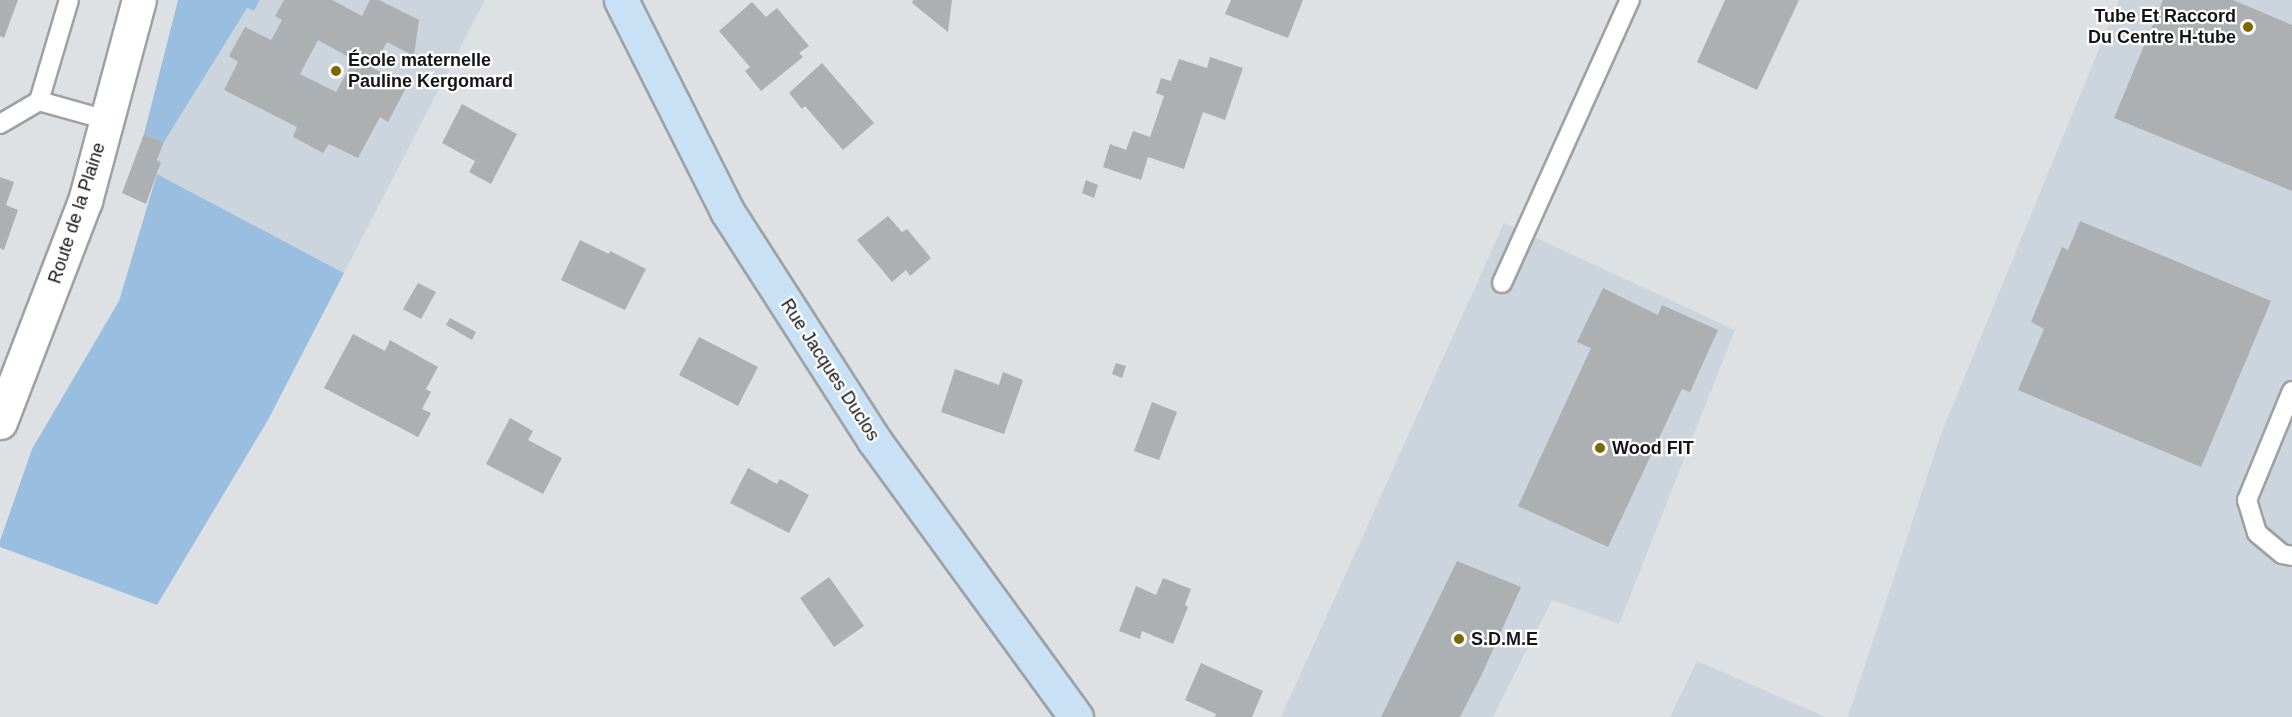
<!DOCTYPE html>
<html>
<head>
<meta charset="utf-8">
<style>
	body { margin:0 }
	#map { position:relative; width:2292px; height:717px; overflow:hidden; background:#dee1e4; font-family:Helvetica,sans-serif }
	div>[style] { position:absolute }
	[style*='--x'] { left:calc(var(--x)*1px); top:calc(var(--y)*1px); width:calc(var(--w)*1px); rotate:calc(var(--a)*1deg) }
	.built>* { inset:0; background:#ccd5de }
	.green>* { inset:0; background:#99bedf }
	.building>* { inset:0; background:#acb0b3 }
	.roads { filter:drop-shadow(2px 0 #9da1a3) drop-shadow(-2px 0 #9da1a3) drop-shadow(0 2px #9da1a3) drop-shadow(0 -2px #9da1a3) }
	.lane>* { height:18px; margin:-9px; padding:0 9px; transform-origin:9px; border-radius:9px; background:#fff }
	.street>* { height:33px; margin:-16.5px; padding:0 16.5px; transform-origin:16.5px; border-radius:16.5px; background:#fff }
	.secondary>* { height:33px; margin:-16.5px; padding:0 16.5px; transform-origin:16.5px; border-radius:16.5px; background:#c9e1f4 }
	.dots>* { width:16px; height:16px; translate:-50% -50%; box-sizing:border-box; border:3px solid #fff; border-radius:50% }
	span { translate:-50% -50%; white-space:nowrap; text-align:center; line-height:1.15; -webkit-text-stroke:4.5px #fff; paint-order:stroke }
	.poi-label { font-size:18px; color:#131516; font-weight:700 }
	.right { translate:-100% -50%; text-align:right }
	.left { translate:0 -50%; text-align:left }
	.street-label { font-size:18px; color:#131516 }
</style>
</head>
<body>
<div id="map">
	<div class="built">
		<i style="clip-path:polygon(260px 0,485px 0,344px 273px,157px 174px,161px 162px,157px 160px,164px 142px,247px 7px,254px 11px)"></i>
		<i style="clip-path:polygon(2119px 0,2292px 0,2292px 717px,1848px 717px,1941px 434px)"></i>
		<i style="clip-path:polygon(1504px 223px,1735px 330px,1619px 624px,1552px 600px,1493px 717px,1281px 717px)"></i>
		<i style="clip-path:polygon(1697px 661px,1826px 717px,1670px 717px)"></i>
	</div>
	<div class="green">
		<i style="clip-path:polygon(178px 0,260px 0,254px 11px,247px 8px,164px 142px,144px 134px)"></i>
		<i style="clip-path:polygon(157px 174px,344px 273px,268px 420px,157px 605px,0 547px,0 541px,32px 449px,119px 301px)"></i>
	</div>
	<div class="building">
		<i style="clip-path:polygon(0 0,18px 0,4px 38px,0 36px)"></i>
		<i style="clip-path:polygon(evenodd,284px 0,332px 0,362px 16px,370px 0,379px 0,419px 20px,414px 56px,387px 42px,373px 68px,407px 86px,388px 122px,380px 117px,358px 158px,329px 144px,323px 153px,293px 137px,297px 127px,224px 90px,238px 62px,229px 56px,245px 27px,271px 40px,282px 20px,275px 16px,284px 0,318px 40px,354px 60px,336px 92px,300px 74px,318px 40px)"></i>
		<i style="clip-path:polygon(913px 0,952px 0,948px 32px,912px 3px)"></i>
		<i style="clip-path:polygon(1231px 0,1303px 0,1288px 38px,1225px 14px)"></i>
		<i style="clip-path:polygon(1725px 0,1799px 0,1757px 90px,1697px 62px)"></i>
		<i style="clip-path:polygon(2163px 0,2233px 0,2292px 25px,2292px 191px,2114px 118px)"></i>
		<i style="clip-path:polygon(752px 2px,766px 17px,777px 8px,809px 46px,799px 53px,803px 57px,761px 91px,745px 71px,750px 67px,719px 31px)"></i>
		<i style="clip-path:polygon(1210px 57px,1243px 68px,1225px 120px,1203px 112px,1184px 169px,1148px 157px,1141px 180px,1103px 167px,1110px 144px,1126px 150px,1133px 131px,1150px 137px,1164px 96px,1156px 93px,1161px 78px,1171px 81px,1179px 59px,1207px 68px)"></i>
		<i style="clip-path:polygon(822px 63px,874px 123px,843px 150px,805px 106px,802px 109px,789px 93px)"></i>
		<i style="clip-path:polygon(462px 104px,517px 134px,491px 184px,469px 172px,475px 161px,442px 143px)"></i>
		<i style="clip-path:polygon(144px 134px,164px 142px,157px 160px,161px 162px,146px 204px,122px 193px)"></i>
		<i style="clip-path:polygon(0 177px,14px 182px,6px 205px,18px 210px,4px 250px,0 248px)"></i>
		<i style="clip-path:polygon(1086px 180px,1098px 185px,1094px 198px,1082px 193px)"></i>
		<i style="clip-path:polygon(888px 216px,902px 232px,907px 229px,931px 258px,910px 276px,906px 270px,892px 282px,857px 240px)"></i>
		<i style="clip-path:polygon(2080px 221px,2271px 301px,2201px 467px,2018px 390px,2044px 329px,2031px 322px,2062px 247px,2068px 250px)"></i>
		<i style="clip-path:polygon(580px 240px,609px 254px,610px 251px,646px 269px,625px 310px,561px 280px)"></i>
		<i style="clip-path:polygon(418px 283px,436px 292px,421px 319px,403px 309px)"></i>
		<i style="clip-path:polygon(1603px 288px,1658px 315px,1662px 305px,1718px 330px,1690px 392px,1682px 389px,1608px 547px,1518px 506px,1591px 348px,1577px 342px)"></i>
		<i style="clip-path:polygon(450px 318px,476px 332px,472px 340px,446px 325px)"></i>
		<i style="clip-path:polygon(353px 334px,385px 351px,390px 340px,438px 367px,426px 389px,431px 392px,422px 409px,431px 413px,418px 437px,324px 388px)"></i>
		<i style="clip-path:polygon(699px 337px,758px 367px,738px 406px,679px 375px)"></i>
		<i style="clip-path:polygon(1116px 363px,1126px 366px,1122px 378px,1112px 374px)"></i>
		<i style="clip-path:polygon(955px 369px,999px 385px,1003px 372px,1023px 380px,1004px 434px,941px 412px)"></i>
		<i style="clip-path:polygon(1152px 402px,1177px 412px,1159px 460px,1134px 451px)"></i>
		<i style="clip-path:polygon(510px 418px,533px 431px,528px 440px,562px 458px,543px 494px,486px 464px)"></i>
		<i style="clip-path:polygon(748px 468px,777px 484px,780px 479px,809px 495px,789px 533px,730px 503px)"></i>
		<i style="clip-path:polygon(1457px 561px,1521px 587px,1482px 674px,1460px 717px,1381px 717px)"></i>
		<i style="clip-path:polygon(829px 577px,864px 626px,834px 647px,800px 598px)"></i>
		<i style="clip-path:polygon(1163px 578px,1191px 589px,1185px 605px,1188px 607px,1173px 644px,1142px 631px,1140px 639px,1119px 631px,1136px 586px,1156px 595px)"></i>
		<i style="clip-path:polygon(1201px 663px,1263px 691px,1252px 717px,1215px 717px,1216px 714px,1185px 700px)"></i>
	</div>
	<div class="roads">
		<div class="lane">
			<i style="--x:39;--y:101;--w:71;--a:15.6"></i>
			<i style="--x:0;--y:124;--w:45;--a:-30.5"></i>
			<i style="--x:39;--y:101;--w:105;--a:-73.5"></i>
			<i style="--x:1502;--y:283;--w:311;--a:-65.7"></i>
			<i style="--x:2292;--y:391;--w:118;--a:112.4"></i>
			<i style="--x:2247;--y:500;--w:34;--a:73"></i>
			<i style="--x:2257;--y:533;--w:33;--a:40"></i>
			<i style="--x:2282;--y:554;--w:10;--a:11"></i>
		</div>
		<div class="street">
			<i style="--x:0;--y:422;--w:237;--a:-69"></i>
			<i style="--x:85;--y:201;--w:208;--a:-75"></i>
		</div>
		<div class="secondary">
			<i style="--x:621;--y:0;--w:236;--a:63.3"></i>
			<i style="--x:727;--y:211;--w:272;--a:57.3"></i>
			<i style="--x:874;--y:440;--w:343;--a:53.9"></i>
		</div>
	</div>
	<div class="dots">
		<i style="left:2248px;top:27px;background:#7d6800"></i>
		<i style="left:336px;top:71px;background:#7d6800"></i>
		<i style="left:1600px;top:448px;background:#7d6800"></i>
		<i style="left:1459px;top:639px;background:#7d6800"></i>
	</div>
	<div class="poi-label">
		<span class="right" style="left:2236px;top:27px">Tube Et Raccord<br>Du Centre H-tube</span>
		<span class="left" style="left:348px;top:71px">École maternelle<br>Pauline Kergomard</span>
		<span class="left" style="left:1612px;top:448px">Wood FIT</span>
		<span class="left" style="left:1471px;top:639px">S.D.M.E</span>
	</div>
	<div class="street-label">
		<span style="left:77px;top:213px;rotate:-72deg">Route de la Plaine</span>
		<span style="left:830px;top:370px;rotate:57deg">Rue Jacques Duclos</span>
	</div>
</div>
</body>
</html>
